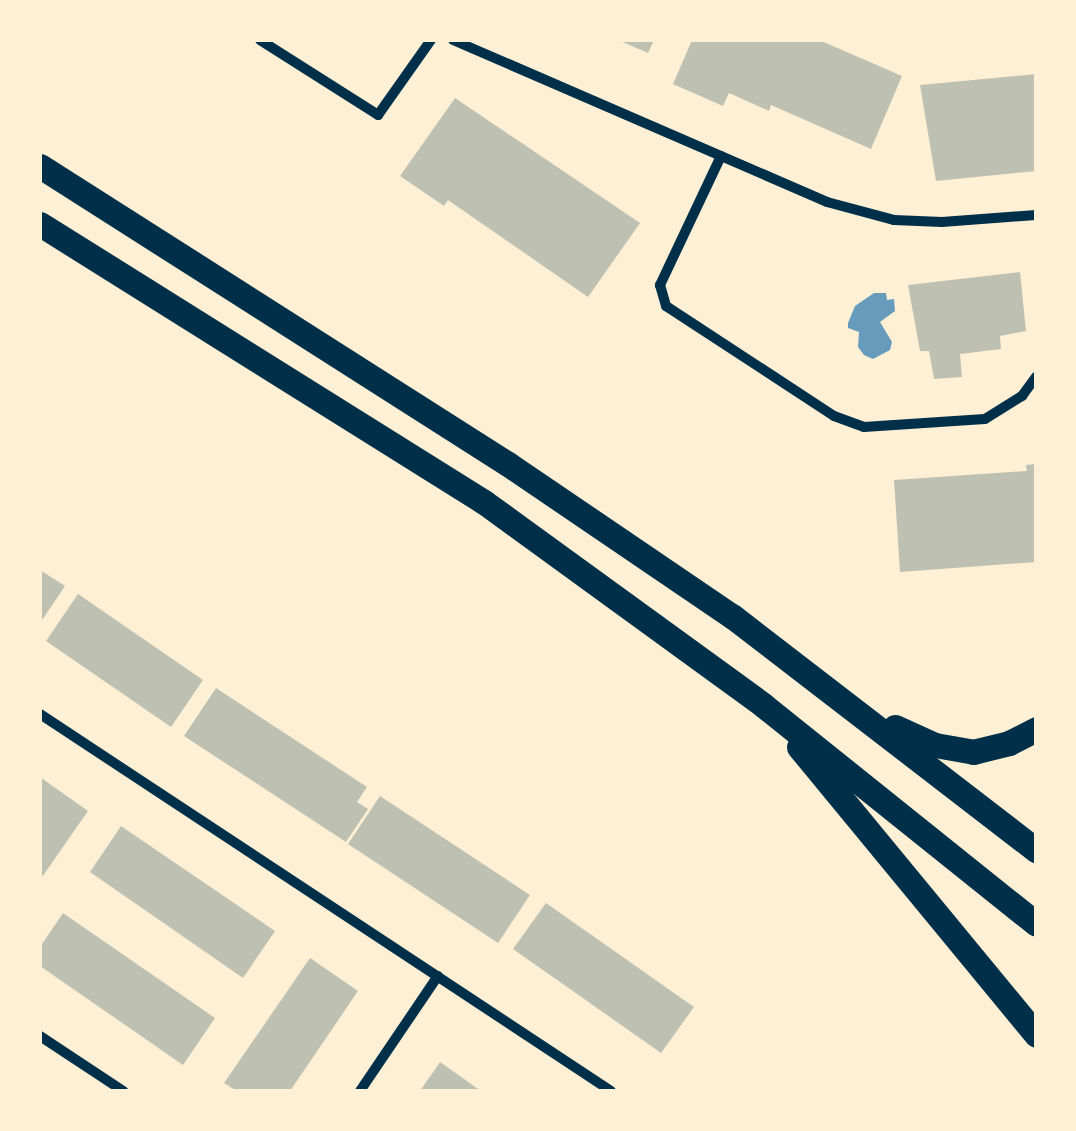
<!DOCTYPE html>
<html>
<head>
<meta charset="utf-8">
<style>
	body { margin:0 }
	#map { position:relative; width:1076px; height:1131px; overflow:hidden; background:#fdf0d5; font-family:"Asap Condensed",sans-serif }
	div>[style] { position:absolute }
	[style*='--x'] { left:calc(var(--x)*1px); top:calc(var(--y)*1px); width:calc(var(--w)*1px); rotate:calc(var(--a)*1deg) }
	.water>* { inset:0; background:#669bbc }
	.building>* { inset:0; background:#bec0b2 }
	.minor>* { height:10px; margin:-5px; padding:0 5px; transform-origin:5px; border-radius:5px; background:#003049 }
	.trunk>* { height:25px; margin:-12.5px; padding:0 12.5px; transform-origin:12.5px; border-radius:12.5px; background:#003049 }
	span { translate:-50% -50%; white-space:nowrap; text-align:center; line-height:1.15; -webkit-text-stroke:10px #fdf0d5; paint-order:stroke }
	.frame { position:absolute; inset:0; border:42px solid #fdf0d5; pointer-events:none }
</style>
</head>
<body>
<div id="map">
	<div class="water">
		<i style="clip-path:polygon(874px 293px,886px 293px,887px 300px,894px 299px,895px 311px,880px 322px,892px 342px,890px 350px,873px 359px,864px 355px,858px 347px,859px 332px,848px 328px,848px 323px,855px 306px)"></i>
	</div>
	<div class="building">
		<i style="clip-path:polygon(618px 40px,654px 40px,648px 53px)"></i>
		<i style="clip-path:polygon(692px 40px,819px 40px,902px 76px,871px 149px,771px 105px,769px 111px,729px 93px,723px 106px,673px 84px)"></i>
		<i style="clip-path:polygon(1036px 74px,1036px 171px,936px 181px,920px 85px)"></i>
		<i style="clip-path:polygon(455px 98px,640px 223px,588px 297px,448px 200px,444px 206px,400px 176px)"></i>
		<i style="clip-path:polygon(1020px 272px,1026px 331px,1000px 336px,1001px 349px,960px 354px,962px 377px,934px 379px,929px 351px,920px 351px,908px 285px)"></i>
		<i style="clip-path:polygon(1036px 464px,1036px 562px,900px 572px,894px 480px,1027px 471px,1026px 465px)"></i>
		<i style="clip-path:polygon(40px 570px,65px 586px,40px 623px)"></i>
		<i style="clip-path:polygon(78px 594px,203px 680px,171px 727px,46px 641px)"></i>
		<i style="clip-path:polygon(216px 688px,367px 787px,357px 802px,368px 809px,346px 842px,184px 736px)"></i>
		<i style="clip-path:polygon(40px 777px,88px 811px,40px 880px)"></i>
		<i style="clip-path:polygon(380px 796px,530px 895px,498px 943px,348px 844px)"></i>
		<i style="clip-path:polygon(121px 826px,275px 931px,243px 978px,90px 872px)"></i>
		<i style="clip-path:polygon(546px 903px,694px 1007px,661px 1053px,513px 949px)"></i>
		<i style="clip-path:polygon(63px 913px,215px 1018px,183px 1065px,40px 966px,40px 947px)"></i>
		<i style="clip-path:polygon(310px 958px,358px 991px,290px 1091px,237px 1091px,224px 1083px)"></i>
		<i style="clip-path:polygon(440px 1062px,481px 1091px,420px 1091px)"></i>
	</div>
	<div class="minor">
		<i style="--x:260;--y:40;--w:140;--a:32.4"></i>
		<i style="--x:378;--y:115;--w:92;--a:-54.8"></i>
		<i style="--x:453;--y:40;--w:408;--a:23.4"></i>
		<i style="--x:827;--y:202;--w:69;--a:15"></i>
		<i style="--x:894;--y:220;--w:48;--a:2.4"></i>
		<i style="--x:942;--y:222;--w:94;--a:-4.3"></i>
		<i style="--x:721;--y:156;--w:143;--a:115.3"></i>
		<i style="--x:660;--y:285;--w:22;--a:74"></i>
		<i style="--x:666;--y:306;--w:201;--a:33.2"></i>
		<i style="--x:834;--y:416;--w:32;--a:20"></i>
		<i style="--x:864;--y:427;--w:121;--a:-3.8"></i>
		<i style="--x:985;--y:419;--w:44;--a:-31.9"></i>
		<i style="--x:1022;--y:396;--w:24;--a:-54"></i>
		<i style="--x:40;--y:714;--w:684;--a:33.43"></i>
		<i style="--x:40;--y:1036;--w:100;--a:33.5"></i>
		<i style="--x:360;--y:1091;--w:139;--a:-55.9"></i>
	</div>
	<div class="trunk">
		<i style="--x:40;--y:166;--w:555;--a:32.49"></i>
		<i style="--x:508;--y:464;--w:271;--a:34.2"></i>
		<i style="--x:732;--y:616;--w:384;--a:37.6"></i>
		<i style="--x:40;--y:224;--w:524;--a:32.05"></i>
		<i style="--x:484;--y:502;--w:345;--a:36"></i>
		<i style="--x:763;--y:705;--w:350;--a:38.7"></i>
		<i style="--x:895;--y:727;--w:44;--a:24.2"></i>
		<i style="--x:935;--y:745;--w:39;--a:10"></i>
		<i style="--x:973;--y:752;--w:37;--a:-14"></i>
		<i style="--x:1009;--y:743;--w:30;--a:-27"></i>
		<i style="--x:799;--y:747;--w:373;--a:50.5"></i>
	</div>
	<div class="frame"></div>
</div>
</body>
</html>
